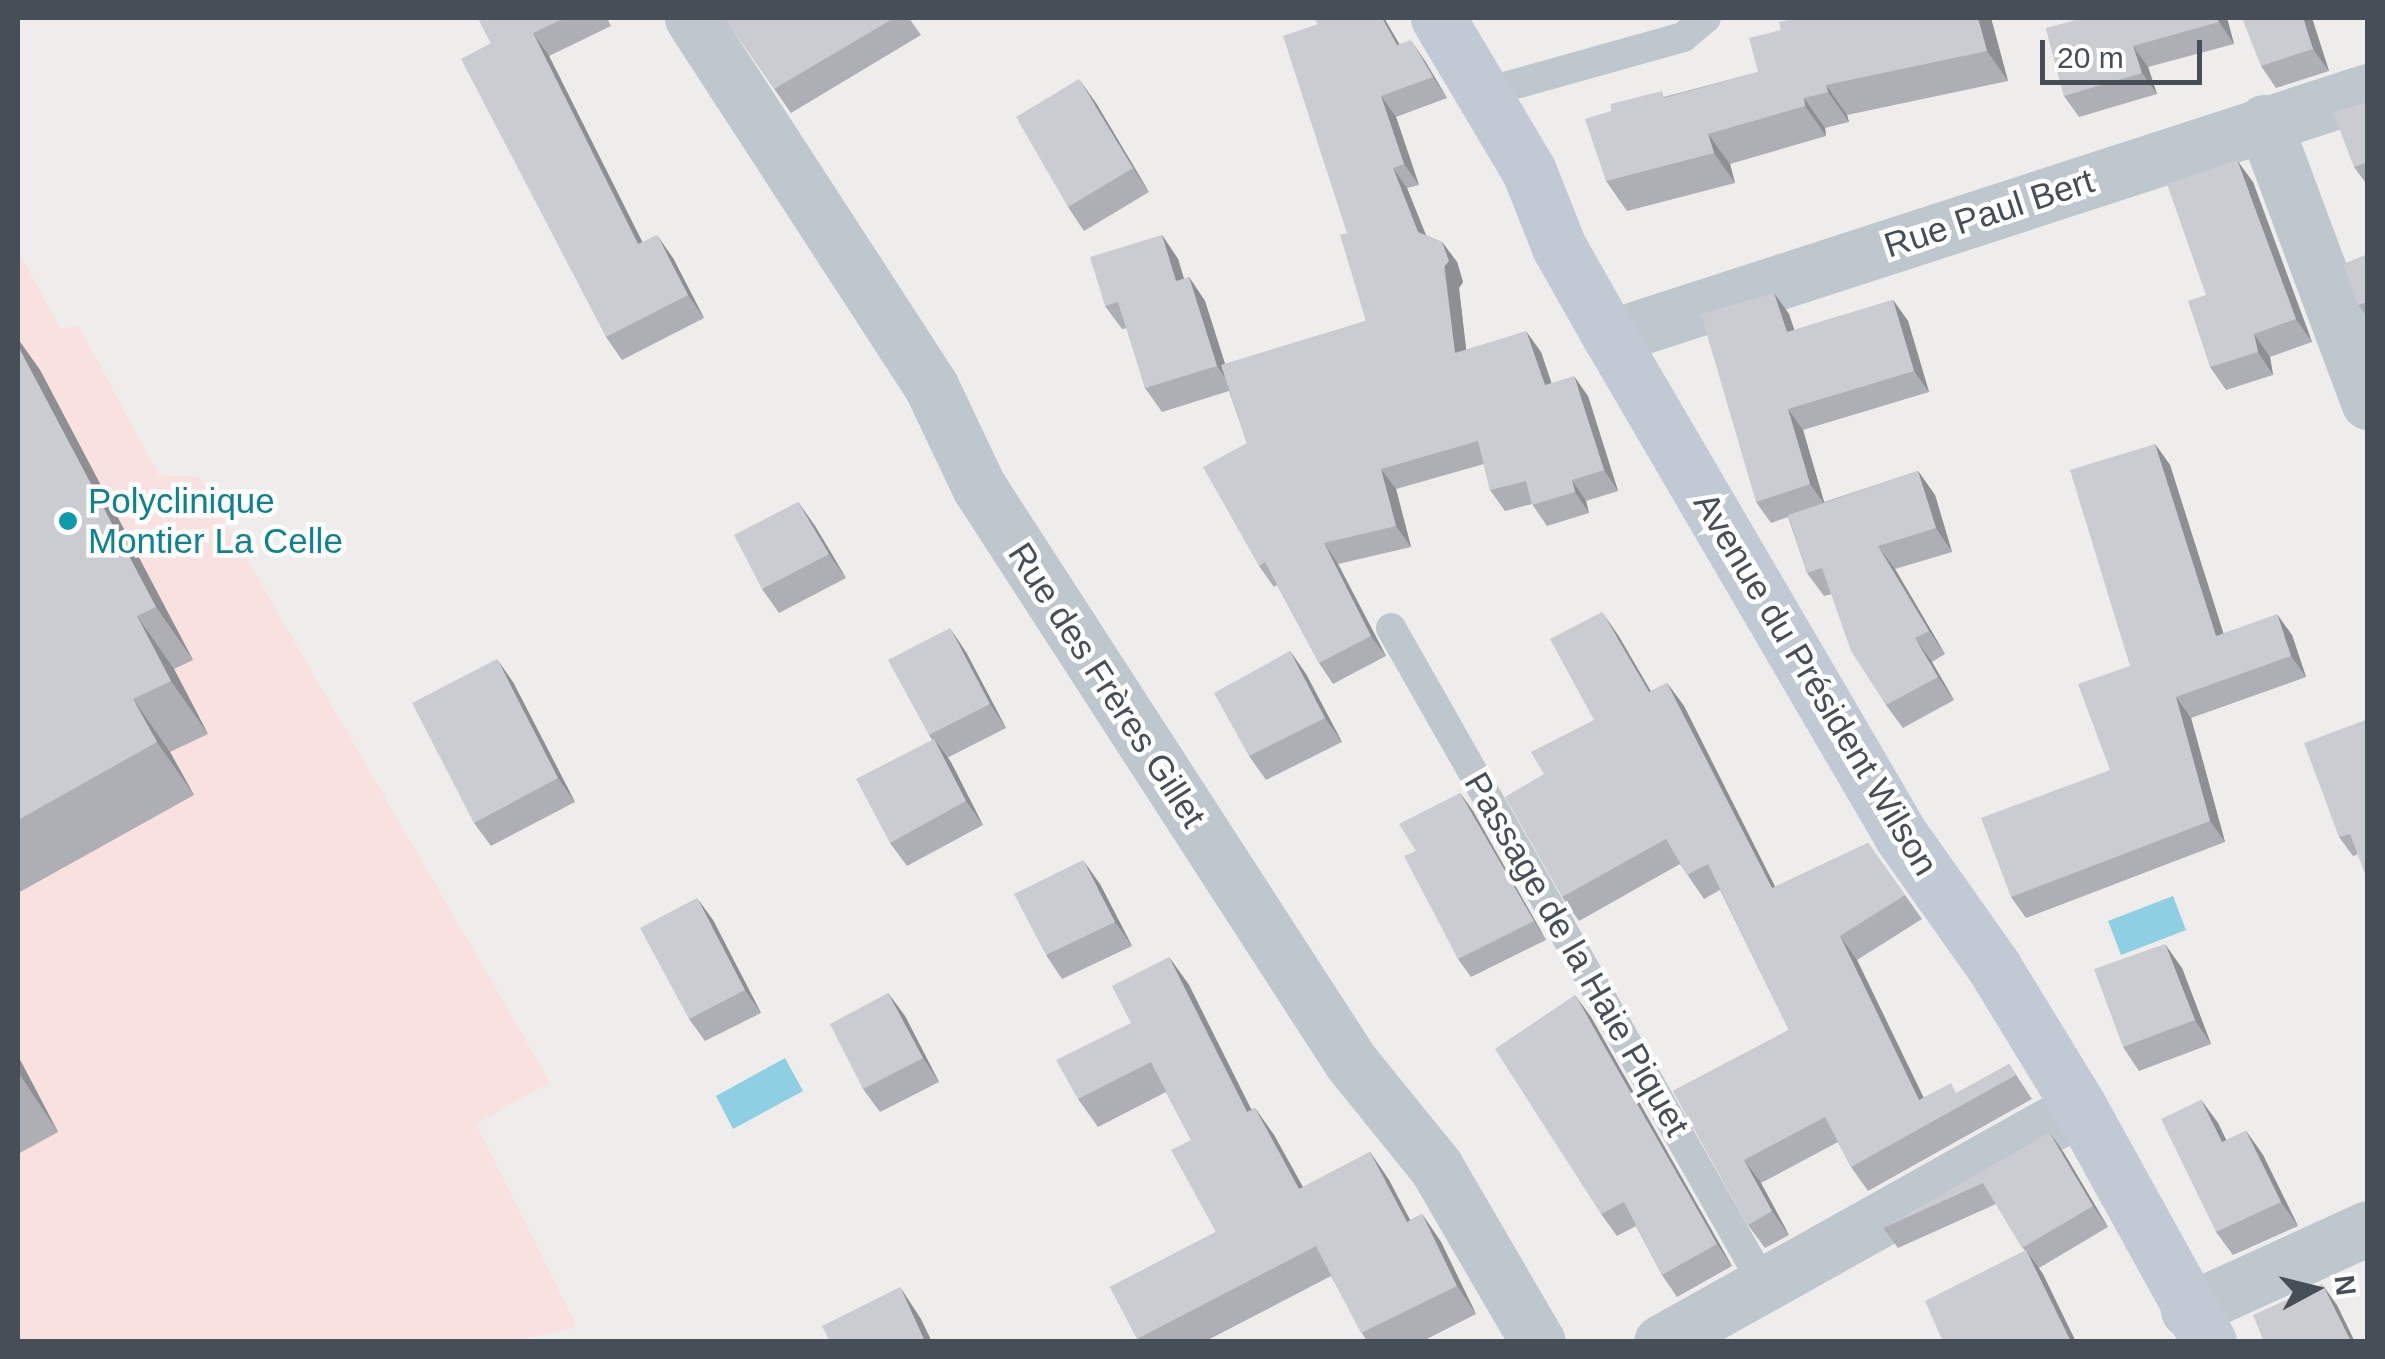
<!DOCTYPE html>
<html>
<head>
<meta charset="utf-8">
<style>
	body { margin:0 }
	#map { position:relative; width:2385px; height:1359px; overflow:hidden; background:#efedec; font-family:Helvetica,sans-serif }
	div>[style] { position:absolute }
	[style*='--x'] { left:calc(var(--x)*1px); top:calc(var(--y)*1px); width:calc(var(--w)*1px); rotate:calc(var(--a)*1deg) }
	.medical>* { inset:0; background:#f8e1de }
	.water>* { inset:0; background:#8ecfe4 }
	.lane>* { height:30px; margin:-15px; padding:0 15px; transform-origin:15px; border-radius:15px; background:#bec6ce }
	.street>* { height:55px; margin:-27.5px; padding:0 27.5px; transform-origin:27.5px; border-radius:27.5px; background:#bec6ce }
	.secondary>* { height:55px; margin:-27.5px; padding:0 27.5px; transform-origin:27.5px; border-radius:27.5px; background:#c0c9d4 }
	.wall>* { inset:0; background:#aeafb4 }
	.shaded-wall>* { inset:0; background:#8d8f92 }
	.building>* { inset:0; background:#caccd1 }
	.dots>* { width:28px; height:28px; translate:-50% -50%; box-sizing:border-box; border:5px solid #fff; border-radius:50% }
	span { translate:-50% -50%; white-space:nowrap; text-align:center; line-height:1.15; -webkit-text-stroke:9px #fff; paint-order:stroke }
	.street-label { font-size:35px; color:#464f58 }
	.culture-label { font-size:35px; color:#0d838f }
	.left { translate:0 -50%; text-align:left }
	.frame { position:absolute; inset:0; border:20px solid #464f58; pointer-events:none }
	.north { position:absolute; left:2265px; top:1239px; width:100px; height:100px; -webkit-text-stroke:8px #fff; paint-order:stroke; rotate:83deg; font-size:28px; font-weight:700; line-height:40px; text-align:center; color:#464f58 }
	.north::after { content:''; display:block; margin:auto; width:35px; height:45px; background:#464f58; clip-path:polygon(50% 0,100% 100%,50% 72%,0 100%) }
	.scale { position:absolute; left:2040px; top:40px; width:162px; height:45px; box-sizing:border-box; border:5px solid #464f58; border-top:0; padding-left:12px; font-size:30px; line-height:35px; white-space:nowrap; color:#464f58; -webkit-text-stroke:8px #fff; paint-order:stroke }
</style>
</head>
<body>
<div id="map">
	<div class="medical">
		<i style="clip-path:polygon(18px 251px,61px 329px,78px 325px,159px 475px,199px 477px,550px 1082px,476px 1124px,577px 1327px,510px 1342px,18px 1341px)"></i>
	</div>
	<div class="water">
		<i style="clip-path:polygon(2173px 896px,2186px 930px,2121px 955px,2108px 921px)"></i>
		<i style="clip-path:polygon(785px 1058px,803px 1091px,733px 1129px,716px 1096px)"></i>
	</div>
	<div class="lane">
		<i style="--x:1483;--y:93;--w:208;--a:-15.6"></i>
		<i style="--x:1683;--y:37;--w:30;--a:-40"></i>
		<i style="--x:1391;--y:628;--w:751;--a:60.4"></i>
	</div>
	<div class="street">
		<i style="--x:692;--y:18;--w:439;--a:57"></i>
		<i style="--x:931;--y:386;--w:112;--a:64.6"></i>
		<i style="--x:979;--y:487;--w:685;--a:57.1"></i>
		<i style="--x:1351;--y:1062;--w:135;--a:51"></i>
		<i style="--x:1436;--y:1167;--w:203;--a:59.8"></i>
		<i style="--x:2264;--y:122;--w:299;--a:69.6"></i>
		<i style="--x:1610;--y:337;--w:797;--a:-17.98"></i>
		<i style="--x:2188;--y:1310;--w:198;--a:-24.5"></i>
		<i style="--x:1661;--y:1342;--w:480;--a:-29.2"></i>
	</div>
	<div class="secondary">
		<i style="--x:1438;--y:18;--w:178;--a:59.3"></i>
		<i style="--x:1529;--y:171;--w:82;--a:68.5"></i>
		<i style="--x:1559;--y:247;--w:103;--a:60.5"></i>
		<i style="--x:1610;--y:337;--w:579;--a:59.72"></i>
		<i style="--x:1902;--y:837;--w:159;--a:54.7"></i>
		<i style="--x:1994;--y:967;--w:165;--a:58.6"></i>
		<i style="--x:2080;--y:1108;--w:267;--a:61.1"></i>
	</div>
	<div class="wall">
		<i style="clip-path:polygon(478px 18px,607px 18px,611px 26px,549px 56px,642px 242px,673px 258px,704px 318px,622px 360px,606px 337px,491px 43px)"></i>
		<i style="clip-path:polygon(725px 18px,909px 18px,921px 35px,791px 113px)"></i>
		<i style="clip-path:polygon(1314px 18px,1384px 18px,1400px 45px,1425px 61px,1447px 98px,1396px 117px,1419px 185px,1407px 188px,1426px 235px,1442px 242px,1457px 262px,1463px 282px,1459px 288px,1466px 349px,1541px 352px,1551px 383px,1588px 396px,1618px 491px,1586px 501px,1589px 513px,1547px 526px,1532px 504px,1505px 511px,1490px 490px,1484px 464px,1396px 489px,1411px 547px,1338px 564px,1386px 656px,1333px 684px,1319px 663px,1277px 585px,1274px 587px,1259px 566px,1247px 443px,1229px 391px,1162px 412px,1145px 388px,1127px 328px,1122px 329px,1105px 306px,1162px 235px,1178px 259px,1184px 279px,1189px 277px,1205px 301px,1225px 364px,1366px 321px,1347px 233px,1318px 24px)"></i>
		<i style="clip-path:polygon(1797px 18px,1991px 18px,2008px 81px,1847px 115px,1849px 122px,1825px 128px,1826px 136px,1730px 164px,1735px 183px,1627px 211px,1606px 181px,1611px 111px,1758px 72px,1781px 30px)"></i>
		<i style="clip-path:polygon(2227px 18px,2234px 44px,2148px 67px,2157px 94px,2079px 117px,2064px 96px,2046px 28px)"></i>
		<i style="clip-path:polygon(2312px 18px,2329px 71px,2276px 88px,2261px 66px)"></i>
		<i style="clip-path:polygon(2368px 102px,2368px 186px,2354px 167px)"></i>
		<i style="clip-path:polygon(1096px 103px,1149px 192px,1084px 231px,1068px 207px)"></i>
		<i style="clip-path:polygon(2253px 182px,2312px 342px,2270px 357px,2273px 375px,2226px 390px,2210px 367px,2206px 295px)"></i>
		<i style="clip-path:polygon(2368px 254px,2368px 318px,2358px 305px)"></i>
		<i style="clip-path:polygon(1774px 293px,1789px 314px,1794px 330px,1893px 300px,1908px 321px,1929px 392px,1803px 430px,1824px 502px,1918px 471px,1935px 495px,1952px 552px,1895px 569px,1945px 654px,1932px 662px,1954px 700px,1903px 728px,1886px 705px,1832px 594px,1824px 596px,1807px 573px,1788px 517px,1771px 523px,1756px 502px)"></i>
		<i style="clip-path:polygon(18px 339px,40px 370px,193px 660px,174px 669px,208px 734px,170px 752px,194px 795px,18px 893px)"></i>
		<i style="clip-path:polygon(2155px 444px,2170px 465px,2223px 633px,2292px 635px,2306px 677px,2191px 718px,2225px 842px,2026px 918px,2011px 897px,2110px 770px,2130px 666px)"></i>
		<i style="clip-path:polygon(798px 502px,815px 526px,846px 578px,779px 613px,762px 589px)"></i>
		<i style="clip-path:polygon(1618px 635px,1651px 691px,1667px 683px,1684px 706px,1775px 887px,1868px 843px,1922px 919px,1857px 960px,1923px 1097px,1958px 1093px,2009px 1064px,2032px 1099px,1868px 1191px,1851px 1167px,1838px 1142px,1761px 1183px,1789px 1235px,1765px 1248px,1748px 1225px,1673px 1091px,1789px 1030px,1720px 890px,1704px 899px,1680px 864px,1579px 921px,1562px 897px,1544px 774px,1594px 720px)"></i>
		<i style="clip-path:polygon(1290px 651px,1306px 674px,1342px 742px,1266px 780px,1249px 756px)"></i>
		<i style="clip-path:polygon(966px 652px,1006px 728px,947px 758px,983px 825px,907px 866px,890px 843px,932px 740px,929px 735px)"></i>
		<i style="clip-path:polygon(513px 682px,575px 802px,491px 846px,474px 823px)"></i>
		<i style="clip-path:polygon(2368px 719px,2357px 855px,2353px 856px,2339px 837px)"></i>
		<i style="clip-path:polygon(1460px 793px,1473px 811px,1546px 940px,1471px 977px,1458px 959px,1416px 851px)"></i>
		<i style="clip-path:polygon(1100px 884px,1132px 946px,1062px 979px,1046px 955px)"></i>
		<i style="clip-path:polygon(713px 920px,761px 1013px,705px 1041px,689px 1019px)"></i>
		<i style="clip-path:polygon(1169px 957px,1189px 985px,1251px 1109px,1255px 1108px,1274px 1135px,1303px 1187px,1370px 1152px,1389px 1180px,1410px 1220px,1422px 1214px,1441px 1242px,1476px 1314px,1421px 1342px,1367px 1342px,1331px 1276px,1204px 1342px,1139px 1342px,1110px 1287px,1216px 1232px,1191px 1140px,1166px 1092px,1098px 1127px,1078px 1099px,1131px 1023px)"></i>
		<i style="clip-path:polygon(2182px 968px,2211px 1044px,2139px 1071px,2123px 1047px)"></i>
		<i style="clip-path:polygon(888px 993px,905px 1016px,939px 1082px,880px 1112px,863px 1089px)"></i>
		<i style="clip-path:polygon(1591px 1017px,1732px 1266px,1677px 1297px,1662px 1275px,1636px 1226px,1617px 1236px,1601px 1214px)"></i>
		<i style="clip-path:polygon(18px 1056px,58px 1132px,18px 1154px)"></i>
		<i style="clip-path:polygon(2201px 1100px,2218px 1123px,2226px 1140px,2246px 1131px,2263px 1155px,2298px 1226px,2233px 1255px,2216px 1232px)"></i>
		<i style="clip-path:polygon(2049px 1132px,2064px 1153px,2108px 1227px,2039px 1268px,2076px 1342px,1943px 1342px,2025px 1251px,1996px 1204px,1898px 1248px,1883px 1228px)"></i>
	</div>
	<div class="shaded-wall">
		<i style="clip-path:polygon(1382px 18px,1384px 18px,1412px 66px,1397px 45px)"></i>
		<i style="clip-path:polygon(1978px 18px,1991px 18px,2008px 81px,1987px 51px)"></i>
		<i style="clip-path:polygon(2217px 18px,2227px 18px,2234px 44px,2219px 22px)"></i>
		<i style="clip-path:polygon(2303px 18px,2312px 18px,2329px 71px,2313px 49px)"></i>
		<i style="clip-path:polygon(533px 33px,549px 56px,655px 267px,638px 244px)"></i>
		<i style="clip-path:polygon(1411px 40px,1425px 61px,1447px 98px,1433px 77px)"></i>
		<i style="clip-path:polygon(2133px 46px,2148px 67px,2157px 94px,2142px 73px)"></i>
		<i style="clip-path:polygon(1079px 79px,1096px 103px,1149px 192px,1133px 168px)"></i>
		<i style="clip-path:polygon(1826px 85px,1847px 115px,1849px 122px,1828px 92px)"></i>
		<i style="clip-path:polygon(1381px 96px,1396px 117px,1419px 185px,1404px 164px)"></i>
		<i style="clip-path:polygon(1804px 98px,1825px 128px,1826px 136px,1805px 106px)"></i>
		<i style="clip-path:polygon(1708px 134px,1730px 164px,1735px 183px,1714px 153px)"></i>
		<i style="clip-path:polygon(2237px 160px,2253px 182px,2312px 342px,2296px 319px)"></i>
		<i style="clip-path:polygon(1393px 168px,1407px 188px,1433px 253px,1418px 232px)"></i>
		<i style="clip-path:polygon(657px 235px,673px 258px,704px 318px,688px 295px)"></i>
		<i style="clip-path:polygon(1162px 235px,1178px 259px,1192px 305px,1176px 281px)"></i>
		<i style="clip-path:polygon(1442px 242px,1457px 262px,1463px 282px,1459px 288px,1469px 374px,1455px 353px)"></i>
		<i style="clip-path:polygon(1189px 277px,1205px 301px,1233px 389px,1217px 366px)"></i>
		<i style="clip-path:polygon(1774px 293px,1789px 314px,1802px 353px,1787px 332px)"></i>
		<i style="clip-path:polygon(1893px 300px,1908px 321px,1929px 392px,1914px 371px)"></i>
		<i style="clip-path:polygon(1526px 331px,1541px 352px,1559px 405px,1545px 385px)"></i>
		<i style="clip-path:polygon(2254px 334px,2270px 357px,2273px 375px,2258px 352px)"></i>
		<i style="clip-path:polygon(18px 339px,40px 370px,193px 660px,156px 607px,18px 346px)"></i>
		<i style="clip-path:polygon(1574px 376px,1588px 396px,1618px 491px,1604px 470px)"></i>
		<i style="clip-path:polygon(1788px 409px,1803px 430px,1825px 505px,1810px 484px)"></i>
		<i style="clip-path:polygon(2155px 444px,2170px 465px,2231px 657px,2216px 636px)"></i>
		<i style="clip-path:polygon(1381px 469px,1396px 489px,1411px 547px,1396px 526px)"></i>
		<i style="clip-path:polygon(1918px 471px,1935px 495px,1952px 552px,1936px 528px)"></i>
		<i style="clip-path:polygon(1572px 480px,1586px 501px,1589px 513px,1575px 492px)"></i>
		<i style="clip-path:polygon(798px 502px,815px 526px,846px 578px,829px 554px)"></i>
		<i style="clip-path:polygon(1324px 543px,1338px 564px,1386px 656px,1371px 636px)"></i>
		<i style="clip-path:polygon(1878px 546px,1895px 569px,1945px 654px,1929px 631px)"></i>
		<i style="clip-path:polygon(1602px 612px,1618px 635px,1665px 716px,1649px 692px)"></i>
		<i style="clip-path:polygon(2277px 614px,2292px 635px,2306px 677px,2291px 656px)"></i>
		<i style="clip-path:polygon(137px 616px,174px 669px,208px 734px,171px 681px)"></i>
		<i style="clip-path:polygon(950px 628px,966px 652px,1006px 728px,990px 704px)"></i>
		<i style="clip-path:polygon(1915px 638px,1932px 662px,1954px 700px,1938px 677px)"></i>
		<i style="clip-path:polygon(1290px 651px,1306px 674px,1342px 742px,1325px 718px)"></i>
		<i style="clip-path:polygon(497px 659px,513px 682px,575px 802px,558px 778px)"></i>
		<i style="clip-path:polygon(1667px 683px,1684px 706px,1788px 912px,1772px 888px)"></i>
		<i style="clip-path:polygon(2176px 697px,2191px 718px,2225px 842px,2210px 821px)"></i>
		<i style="clip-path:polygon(133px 699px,170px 752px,194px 795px,157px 742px)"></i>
		<i style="clip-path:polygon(934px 739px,951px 762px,983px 825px,966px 801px)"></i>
		<i style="clip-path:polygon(1460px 793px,1473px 811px,1546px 940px,1534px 921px)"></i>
		<i style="clip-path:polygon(1083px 860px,1100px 884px,1132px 946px,1115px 922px)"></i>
		<i style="clip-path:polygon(697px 898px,713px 920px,761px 1013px,745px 990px)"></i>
		<i style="clip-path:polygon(1840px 936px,1857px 960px,1936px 1123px,1919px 1100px)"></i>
		<i style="clip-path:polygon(2165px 944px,2182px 968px,2211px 1044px,2195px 1020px)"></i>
		<i style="clip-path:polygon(1169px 957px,1189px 985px,1266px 1139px,1247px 1112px)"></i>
		<i style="clip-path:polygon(888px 993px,905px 1016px,939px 1082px,923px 1058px)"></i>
		<i style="clip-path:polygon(1575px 995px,1591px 1017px,1732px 1266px,1717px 1244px)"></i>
		<i style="clip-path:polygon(18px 1056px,58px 1132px,18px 1072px)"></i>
		<i style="clip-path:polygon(2201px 1100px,2218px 1123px,2239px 1166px,2222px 1142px)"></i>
		<i style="clip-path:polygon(1255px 1108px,1274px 1135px,1319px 1216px,1299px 1189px)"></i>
		<i style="clip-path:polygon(2246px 1131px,2263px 1155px,2298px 1226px,2281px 1202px)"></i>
		<i style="clip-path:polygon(2049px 1132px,2064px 1153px,2108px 1227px,2093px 1206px)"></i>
		<i style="clip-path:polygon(1370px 1152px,1389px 1180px,1426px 1250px,1407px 1222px)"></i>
		<i style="clip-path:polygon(1744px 1160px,1761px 1183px,1789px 1235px,1772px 1211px)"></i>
		<i style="clip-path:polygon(1422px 1214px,1441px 1242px,1476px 1314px,1457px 1286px)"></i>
		<i style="clip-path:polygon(2026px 1250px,2043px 1274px,2076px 1342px,2071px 1342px)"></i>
		<i style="clip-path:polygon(2322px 1284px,2337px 1305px,2355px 1342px,2351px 1342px)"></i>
		<i style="clip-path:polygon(900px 1287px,921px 1319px,932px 1342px,925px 1342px)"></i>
	</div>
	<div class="building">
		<i style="clip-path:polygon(478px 18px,565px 18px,533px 33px,638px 244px,657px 235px,688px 295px,606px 337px,461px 59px,491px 43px)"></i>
		<i style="clip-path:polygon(725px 18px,894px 18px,774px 89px)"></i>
		<i style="clip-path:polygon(1314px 18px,1382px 18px,1397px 45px,1411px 40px,1433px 77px,1381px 96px,1404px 164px,1393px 168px,1418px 232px,1442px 242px,1449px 261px,1444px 267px,1455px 353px,1526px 331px,1545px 385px,1574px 376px,1604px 470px,1572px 480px,1575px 492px,1532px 505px,1526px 481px,1490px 490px,1478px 441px,1381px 469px,1396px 526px,1324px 543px,1371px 636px,1319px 663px,1265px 562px,1259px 566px,1203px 467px,1247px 443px,1221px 365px,1366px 321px,1340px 235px,1347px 233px,1283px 36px,1318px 24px)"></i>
		<i style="clip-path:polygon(1797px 18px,1978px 18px,1987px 51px,1826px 85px,1828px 92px,1804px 98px,1805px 106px,1708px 134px,1714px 153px,1606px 181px,1585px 119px,1611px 111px,1611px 104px,1662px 91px,1664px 98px,1758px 72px,1749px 38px,1781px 30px,1779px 22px)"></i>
		<i style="clip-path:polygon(2079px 18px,2217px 18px,2219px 22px,2133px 46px,2142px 73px,2064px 96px,2046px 28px,2079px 19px)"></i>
		<i style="clip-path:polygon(2242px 18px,2303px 18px,2313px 49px,2261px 66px)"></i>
		<i style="clip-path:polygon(1079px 79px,1133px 168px,1068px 207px,1016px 117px)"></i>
		<i style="clip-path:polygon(2368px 102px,2368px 162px,2354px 167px,2333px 112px)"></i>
		<i style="clip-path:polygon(2237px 160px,2296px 319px,2254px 334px,2258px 352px,2210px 367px,2188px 301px,2206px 295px,2167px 184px)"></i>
		<i style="clip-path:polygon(1162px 235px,1176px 281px,1189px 277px,1217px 366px,1145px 388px,1118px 302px,1105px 306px,1090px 257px)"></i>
		<i style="clip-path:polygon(2368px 254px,2368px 302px,2358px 305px,2343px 264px)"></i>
		<i style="clip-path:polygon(1774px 293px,1787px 332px,1893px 300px,1914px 371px,1788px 409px,1810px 484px,1756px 502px,1701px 314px)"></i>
		<i style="clip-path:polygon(18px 346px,156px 607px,137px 616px,171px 681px,133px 699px,157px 742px,18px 820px)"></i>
		<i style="clip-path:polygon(2155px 444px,2216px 636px,2277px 614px,2291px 656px,2176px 697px,2210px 821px,2011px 897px,1981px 818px,2110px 770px,2078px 684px,2130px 666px,2070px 470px)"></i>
		<i style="clip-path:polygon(1918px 471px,1936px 528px,1878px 546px,1929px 631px,1915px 638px,1938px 677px,1886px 705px,1851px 651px,1822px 568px,1807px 573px,1788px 515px)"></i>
		<i style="clip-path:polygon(798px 502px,829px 554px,762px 589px,734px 535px)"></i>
		<i style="clip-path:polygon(1602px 612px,1649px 692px,1667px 683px,1772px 888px,1868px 843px,1905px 895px,1840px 936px,1919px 1100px,1951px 1083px,1956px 1093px,2009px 1064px,2016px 1075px,1851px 1167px,1825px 1117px,1744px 1160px,1772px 1211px,1748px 1225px,1673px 1091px,1789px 1030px,1708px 864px,1687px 875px,1666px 839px,1562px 897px,1505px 797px,1544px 774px,1531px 752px,1594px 720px,1550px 639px)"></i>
		<i style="clip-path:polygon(950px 628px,990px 704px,929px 735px,888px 660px)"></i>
		<i style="clip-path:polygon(1290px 651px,1325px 718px,1249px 756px,1214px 693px)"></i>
		<i style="clip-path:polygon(497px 659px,558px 778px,474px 823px,412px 703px)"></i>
		<i style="clip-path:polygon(2368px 719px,2368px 882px,2350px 834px,2339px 837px,2304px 743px)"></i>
		<i style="clip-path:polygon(934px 739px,966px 801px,890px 843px,856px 779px)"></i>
		<i style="clip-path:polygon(1460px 793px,1534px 921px,1458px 959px,1404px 856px,1416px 851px,1399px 824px)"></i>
		<i style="clip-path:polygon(1083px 860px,1115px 922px,1046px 955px,1014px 894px)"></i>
		<i style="clip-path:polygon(697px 898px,745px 990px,689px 1019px,640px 928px)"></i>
		<i style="clip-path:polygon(2165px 944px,2195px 1020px,2123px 1047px,2094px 969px)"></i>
		<i style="clip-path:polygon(1169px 957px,1247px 1112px,1255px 1108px,1299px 1189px,1370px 1152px,1407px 1222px,1422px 1214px,1457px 1286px,1361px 1333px,1316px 1246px,1137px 1339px,1110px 1287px,1216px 1232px,1171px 1150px,1191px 1140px,1151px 1062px,1078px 1099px,1056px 1060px,1131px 1023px,1112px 986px)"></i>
		<i style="clip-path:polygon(888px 993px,923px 1058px,863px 1089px,830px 1024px)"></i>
		<i style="clip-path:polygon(1575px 995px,1717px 1244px,1662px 1275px,1624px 1202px,1601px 1214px,1495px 1049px)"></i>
		<i style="clip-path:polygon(2201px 1100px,2222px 1142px,2246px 1131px,2281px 1202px,2216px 1232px,2161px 1119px)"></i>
		<i style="clip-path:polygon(2049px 1132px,2093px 1206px,2022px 1248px,1983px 1183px,1883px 1228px)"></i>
		<i style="clip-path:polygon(2026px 1250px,2071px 1342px,1943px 1342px,1925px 1301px)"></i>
		<i style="clip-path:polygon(2322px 1284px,2351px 1342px,2264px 1342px,2253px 1315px)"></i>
		<i style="clip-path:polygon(900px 1287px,925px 1342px,830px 1342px,822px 1326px)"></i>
	</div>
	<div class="dots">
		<i style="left:68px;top:521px;background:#0f9aa8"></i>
	</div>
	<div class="street-label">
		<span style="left:1989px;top:213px;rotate:-18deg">Rue Paul Bert</span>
		<span style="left:1816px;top:684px;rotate:59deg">Avenue du Président Wilson</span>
		<span style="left:1107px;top:685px;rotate:57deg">Rue des Frères Gillet</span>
		<span style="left:1577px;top:954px;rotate:60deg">Passage de la Haie Piquet</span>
	</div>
	<div class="culture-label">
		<span class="left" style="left:88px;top:521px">Polyclinique<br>Montier La Celle</span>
	</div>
	<div class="frame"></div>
	<div class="north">N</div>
	<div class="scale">20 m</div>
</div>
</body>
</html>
